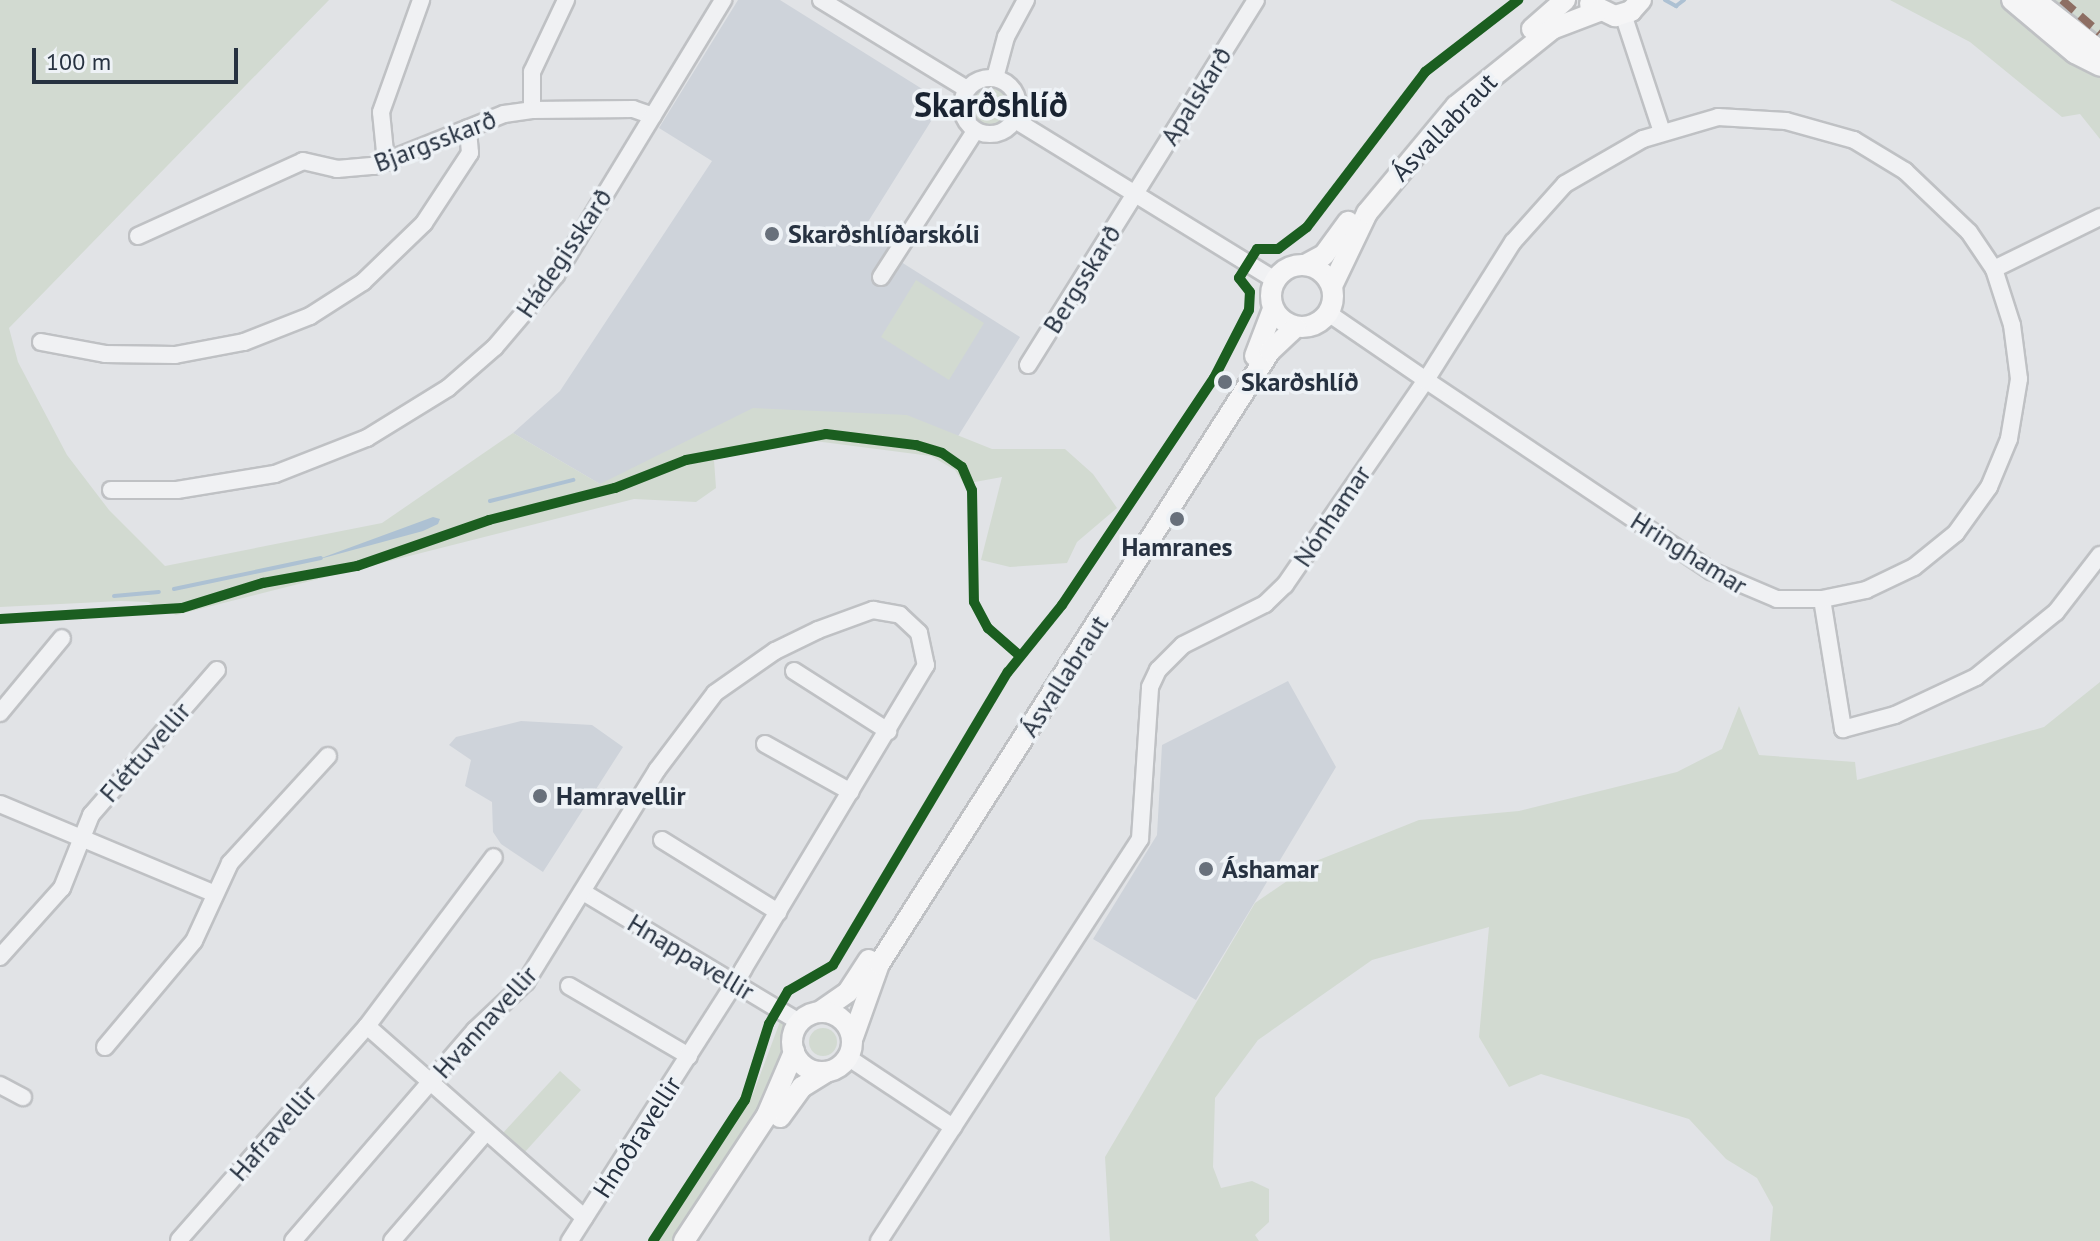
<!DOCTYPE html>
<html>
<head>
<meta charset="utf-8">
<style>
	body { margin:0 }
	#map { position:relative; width:2100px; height:1241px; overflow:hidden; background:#e1e3e6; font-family:"PT Sans",sans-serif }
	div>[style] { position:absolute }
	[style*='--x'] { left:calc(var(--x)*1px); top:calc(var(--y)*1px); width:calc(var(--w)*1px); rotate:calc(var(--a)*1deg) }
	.built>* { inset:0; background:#ced3da }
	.green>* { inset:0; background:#d2dad1 }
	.round { border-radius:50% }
	.water>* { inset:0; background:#adc1d3 }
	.stream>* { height:4px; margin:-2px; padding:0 2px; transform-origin:2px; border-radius:2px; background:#adc1d3 }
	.roads { filter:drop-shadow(2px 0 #bfc1c4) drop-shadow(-2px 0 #bfc1c4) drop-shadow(0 2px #bfc1c4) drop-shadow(0 -2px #bfc1c4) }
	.minor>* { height:16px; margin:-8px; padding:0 8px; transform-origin:8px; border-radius:8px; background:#f0f1f3 }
	.minor>.ring { margin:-8px; padding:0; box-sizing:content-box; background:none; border:16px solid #f0f1f3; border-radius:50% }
	.major>* { height:20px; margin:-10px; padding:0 10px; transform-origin:10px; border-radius:10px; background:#f5f5f6 }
	.major>.ring { margin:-10px; padding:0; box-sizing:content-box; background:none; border:20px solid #f5f5f6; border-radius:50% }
	.quiet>* { height:8px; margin-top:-4px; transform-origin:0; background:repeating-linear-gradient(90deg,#8d6e63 0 16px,transparent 0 24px) }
	.cycleway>* { height:10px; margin:-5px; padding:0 5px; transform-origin:5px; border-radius:5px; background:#1b5e20 }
	.dots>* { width:22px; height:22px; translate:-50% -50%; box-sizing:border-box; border:4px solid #eef2f6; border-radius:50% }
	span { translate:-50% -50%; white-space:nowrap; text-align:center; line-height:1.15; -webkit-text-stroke:7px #eef2f6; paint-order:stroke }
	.street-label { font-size:26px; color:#273241 }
	.poi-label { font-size:26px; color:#273241; font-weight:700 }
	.left { translate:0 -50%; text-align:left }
	.district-label { font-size:34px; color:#192331; font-weight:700 }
	.scale { position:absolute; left:32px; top:48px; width:206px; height:36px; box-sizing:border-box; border:4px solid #273241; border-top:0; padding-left:10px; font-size:24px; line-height:28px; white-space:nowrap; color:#273241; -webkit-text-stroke:6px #eef2f6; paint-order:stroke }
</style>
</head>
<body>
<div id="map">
	<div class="built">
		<i style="clip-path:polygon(738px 0,780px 0,943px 102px,866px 225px,896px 244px,890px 255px,1020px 337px,950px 449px,838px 428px,600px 484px,513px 433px,560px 391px,712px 161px,659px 128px)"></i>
		<i style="clip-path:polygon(1288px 681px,1336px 767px,1196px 1000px,1093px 939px,1157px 835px,1162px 745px)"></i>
		<i style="clip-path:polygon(521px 721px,592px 725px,623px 747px,543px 872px,501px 844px,493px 832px,492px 802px,465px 786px,471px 760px,449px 745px,456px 737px)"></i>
	</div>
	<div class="green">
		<i style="clip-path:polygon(0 0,329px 0,9px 328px,18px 362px,67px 455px,109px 510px,165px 566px,382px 523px,513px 433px,600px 484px,753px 408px,907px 415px,992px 449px,1065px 449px,1093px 474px,1117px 508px,1077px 542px,1067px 563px,1010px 567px,981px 560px,1002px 477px,964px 484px,955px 470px,931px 456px,807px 440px,714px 460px,716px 488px,696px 502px,634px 499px,176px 615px,148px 602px,121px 601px,0 607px)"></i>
		<i style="clip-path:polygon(1890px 0,2100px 0,2100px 139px,2080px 114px,2062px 117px,1970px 42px)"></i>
		<i class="round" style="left:971px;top:88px;width:38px;height:38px"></i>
		<i style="clip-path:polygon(916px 280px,984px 323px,949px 380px,881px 337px)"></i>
		<i style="clip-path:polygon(2100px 682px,2100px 1241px,1770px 1241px,1773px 1207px,1757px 1178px,1726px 1159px,1689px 1119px,1541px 1074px,1509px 1087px,1479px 1037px,1489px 927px,1372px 960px,1258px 1040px,1215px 1098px,1213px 1167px,1221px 1188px,1252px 1181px,1269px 1189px,1269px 1222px,1255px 1235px,1259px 1241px,1110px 1241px,1105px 1157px,1255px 903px,1316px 861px,1419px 820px,1519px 811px,1677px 772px,1722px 749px,1739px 706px,1759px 755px,1855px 762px,1857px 780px,2044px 727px)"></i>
		<i style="clip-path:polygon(781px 1019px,786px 1033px,779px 1082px,678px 1241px,658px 1241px,753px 1094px)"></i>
		<i class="round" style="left:809px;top:1028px;width:28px;height:28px"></i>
		<i style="clip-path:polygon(560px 1071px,581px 1090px,524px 1153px,502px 1134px)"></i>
	</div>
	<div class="water">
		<i style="clip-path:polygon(433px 517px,440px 519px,438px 524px,423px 531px,316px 560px)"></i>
	</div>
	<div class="stream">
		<i style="--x:1665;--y:0;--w:13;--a:29"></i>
		<i style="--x:1676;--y:6;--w:10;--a:-37"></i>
		<i style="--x:490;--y:501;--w:86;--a:-14.2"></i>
		<i style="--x:174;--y:589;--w:150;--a:-11.9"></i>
		<i style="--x:114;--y:596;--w:45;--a:-5.1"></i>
	</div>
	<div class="roads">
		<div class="minor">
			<i style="--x:821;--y:0;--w:171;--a:31.4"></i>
			<i style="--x:1623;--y:14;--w:124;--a:71.7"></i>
			<i class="ring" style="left:962px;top:78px;width:40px;height:40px"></i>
			<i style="--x:995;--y:78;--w:42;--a:-75"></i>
			<i style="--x:1006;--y:37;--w:42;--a:-61.6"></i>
			<i style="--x:532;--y:110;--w:38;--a:-90"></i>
			<i style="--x:532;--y:72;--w:80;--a:-64.7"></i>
			<i style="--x:1015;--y:120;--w:305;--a:31.6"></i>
			<i style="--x:386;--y:162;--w:50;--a:-95.7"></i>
			<i style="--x:381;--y:112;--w:119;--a:-70.3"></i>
			<i style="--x:138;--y:236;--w:181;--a:-24.4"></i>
			<i style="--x:303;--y:161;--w:35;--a:13"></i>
			<i style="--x:337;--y:169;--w:37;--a:-5"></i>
			<i style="--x:374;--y:166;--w:140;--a:-21.8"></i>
			<i style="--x:504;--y:114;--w:28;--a:-8"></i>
			<i style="--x:532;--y:110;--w:101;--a:-0.6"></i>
			<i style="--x:633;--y:109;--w:21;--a:19"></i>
			<i style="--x:1994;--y:269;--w:118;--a:-26.1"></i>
			<i style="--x:881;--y:277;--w:174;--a:-57.2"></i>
			<i style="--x:41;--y:342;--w:65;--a:10.6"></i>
			<i style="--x:105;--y:354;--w:70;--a:0.8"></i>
			<i style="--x:175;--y:355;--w:70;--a:-10.7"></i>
			<i style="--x:244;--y:342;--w:71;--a:-21.5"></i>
			<i style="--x:310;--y:316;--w:63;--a:-32.7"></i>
			<i style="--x:363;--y:282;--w:85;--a:-44"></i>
			<i style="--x:424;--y:223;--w:84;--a:-56.7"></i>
			<i style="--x:470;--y:153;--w:25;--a:-95"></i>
			<i style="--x:1028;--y:365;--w:430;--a:-58"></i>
			<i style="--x:111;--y:490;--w:66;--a:0"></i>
			<i style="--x:177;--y:490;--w:99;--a:-9.3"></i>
			<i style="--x:275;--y:474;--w:99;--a:-21.4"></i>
			<i style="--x:367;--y:438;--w:95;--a:-31.7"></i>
			<i style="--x:448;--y:388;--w:62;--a:-41.1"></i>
			<i style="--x:495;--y:347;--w:94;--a:-49.7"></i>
			<i style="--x:556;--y:275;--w:322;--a:-58.7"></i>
			<i style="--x:1822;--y:599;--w:132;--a:80.8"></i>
			<i style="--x:1843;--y:729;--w:54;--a:-15.1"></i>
			<i style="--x:1895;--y:715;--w:89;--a:-25.1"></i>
			<i style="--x:1976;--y:677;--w:103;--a:-39.1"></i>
			<i style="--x:2056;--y:612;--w:72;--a:-52.3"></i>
			<i style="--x:794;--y:671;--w:112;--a:32.6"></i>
			<i style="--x:0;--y:713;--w:97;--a:-50.4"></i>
			<i style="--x:765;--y:744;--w:98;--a:29.2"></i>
			<i style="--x:0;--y:804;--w:233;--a:22.7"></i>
			<i style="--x:662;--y:840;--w:137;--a:31.8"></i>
			<i style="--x:583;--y:892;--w:252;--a:31"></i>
			<i style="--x:0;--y:957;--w:93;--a:-48.1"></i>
			<i style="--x:62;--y:888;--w:79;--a:-68.3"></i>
			<i style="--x:91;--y:815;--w:192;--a:-49"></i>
			<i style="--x:569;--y:986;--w:139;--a:30.3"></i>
			<i style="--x:367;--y:1026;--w:290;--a:41.4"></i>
			<i style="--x:105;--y:1047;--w:138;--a:-50"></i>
			<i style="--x:194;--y:941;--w:86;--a:-65.2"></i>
			<i style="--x:230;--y:863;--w:145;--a:-47.5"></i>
			<i style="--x:849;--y:1058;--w:125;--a:33.6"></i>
			<i style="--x:0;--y:1085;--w:26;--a:28"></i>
			<i style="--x:179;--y:1240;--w:285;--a:-48.7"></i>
			<i style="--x:367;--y:1026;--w:211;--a:-53.1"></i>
			<i style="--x:293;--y:1241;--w:279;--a:-49.2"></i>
			<i style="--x:475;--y:1030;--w:70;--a:-43.3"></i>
			<i style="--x:526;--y:982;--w:249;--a:-58.3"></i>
			<i style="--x:657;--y:770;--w:96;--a:-53"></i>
			<i style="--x:715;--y:693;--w:73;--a:-35"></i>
			<i style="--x:775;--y:651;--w:48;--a:-26"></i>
			<i style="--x:818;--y:630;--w:59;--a:-20"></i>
			<i style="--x:873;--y:610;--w:27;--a:10"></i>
			<i style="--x:900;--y:615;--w:26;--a:43"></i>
			<i style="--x:919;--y:633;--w:33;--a:78"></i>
			<i style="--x:926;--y:665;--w:356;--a:121"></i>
			<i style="--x:743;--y:970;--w:322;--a:122.6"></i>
			<i style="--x:392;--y:1241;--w:144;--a:-49.2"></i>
			<i style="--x:879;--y:1241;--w:479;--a:-57"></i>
			<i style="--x:1140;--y:839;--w:152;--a:-86.2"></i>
			<i style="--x:1150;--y:687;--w:19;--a:-65"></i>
			<i style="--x:1158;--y:670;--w:35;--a:-45"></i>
			<i style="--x:1183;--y:645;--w:92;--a:-26.6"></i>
			<i style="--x:1265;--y:604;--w:28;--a:-44"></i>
			<i style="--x:1285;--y:585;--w:249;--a:-55.5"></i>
			<i style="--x:1426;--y:380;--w:163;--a:-57.8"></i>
			<i style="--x:1513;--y:242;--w:78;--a:-48.1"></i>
			<i style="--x:1565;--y:184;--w:90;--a:-30"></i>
			<i style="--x:1643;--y:139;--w:78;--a:-16.3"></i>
			<i style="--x:1718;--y:117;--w:68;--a:3.4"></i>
			<i style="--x:1786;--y:121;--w:71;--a:15.6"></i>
			<i style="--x:1854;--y:140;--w:60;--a:31.3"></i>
			<i style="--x:1905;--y:171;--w:88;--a:43.6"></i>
			<i style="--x:1969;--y:232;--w:45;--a:56"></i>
			<i style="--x:1994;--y:269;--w:59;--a:72.2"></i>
			<i style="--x:2012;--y:325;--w:54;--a:82.6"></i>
			<i style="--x:2019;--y:379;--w:61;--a:99.5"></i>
			<i style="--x:2009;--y:439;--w:52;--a:112.6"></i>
			<i style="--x:1989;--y:487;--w:57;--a:125.7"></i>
			<i style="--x:1956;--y:533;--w:54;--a:141"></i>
			<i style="--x:1914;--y:567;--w:53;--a:154.4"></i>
			<i style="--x:1866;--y:590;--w:45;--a:168.4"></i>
			<i style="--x:1822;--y:599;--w:45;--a:180"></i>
			<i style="--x:1777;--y:599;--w:72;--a:-157"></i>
			<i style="--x:1711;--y:571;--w:343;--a:-146.2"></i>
			<i style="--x:1426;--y:380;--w:119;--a:-145.6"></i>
		</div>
		<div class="major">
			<i style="--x:2012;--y:0;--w:82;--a:40.1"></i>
			<i style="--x:2075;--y:53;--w:28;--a:27"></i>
			<i style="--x:2035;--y:0;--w:83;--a:38.1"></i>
			<i style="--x:1590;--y:4;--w:28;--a:26"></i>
			<i style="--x:1615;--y:16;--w:17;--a:-17"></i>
			<i style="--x:1631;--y:11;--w:15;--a:-48"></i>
			<i style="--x:1532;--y:29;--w:44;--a:-41.3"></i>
			<i class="ring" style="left:1271px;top:265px;width:42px;height:42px"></i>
			<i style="--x:1305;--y:265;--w:21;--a:-28"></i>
			<i style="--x:1324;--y:255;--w:41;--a:-54"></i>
			<i style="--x:1332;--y:286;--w:81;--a:-64.4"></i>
			<i style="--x:1367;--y:213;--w:139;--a:-50.2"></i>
			<i style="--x:1456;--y:106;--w:123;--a:-38.7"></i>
			<i style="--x:1552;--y:29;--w:50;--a:-21"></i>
			<i style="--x:1255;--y:356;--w:50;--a:-69"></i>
			<i style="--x:821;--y:1011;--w:33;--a:-35"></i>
			<i style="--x:848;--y:992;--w:38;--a:-57"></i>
			<i class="ring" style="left:792px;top:1012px;width:40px;height:40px"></i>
			<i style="--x:853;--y:1037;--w:77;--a:-70.4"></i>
			<i style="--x:879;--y:964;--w:727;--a:-57.47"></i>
			<i style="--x:1270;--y:351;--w:35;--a:-43"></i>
			<i style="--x:780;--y:1117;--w:37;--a:-54"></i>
			<i style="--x:802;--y:1087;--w:28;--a:-32"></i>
			<i style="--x:684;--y:1241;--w:151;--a:-56.6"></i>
			<i style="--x:767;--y:1115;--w:69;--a:-66.8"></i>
		</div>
	</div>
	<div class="quiet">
		<i style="--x:2062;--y:0;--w:50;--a:41"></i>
	</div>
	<div class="cycleway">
		<i style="--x:0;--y:619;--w:182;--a:-3.5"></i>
		<i style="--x:182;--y:608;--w:85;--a:-17.2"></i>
		<i style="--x:263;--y:583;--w:96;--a:-10.3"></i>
		<i style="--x:357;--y:566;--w:140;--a:-19.2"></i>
		<i style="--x:489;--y:520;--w:130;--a:-14.3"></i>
		<i style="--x:615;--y:488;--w:76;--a:-21.5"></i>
		<i style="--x:686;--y:460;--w:142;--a:-10.5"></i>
		<i style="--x:826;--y:434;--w:91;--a:7"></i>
		<i style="--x:916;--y:445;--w:27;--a:17"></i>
		<i style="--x:942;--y:453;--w:24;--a:35"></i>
		<i style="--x:962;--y:467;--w:25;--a:67"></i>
		<i style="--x:972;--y:490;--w:112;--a:89"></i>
		<i style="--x:974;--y:602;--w:30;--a:62"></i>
		<i style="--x:988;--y:628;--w:41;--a:41.1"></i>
		<i style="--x:653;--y:1241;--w:168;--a:-56.9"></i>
		<i style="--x:745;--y:1100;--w:80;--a:-72.5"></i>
		<i style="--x:769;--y:1024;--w:38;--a:-60"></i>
		<i style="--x:788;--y:991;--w:52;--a:-30"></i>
		<i style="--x:833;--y:965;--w:341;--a:-59.2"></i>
		<i style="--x:1008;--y:672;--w:86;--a:-51.1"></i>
		<i style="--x:1062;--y:605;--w:273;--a:-56.2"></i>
		<i style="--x:1214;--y:378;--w:76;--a:-62.8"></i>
		<i style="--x:1249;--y:310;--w:18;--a:-87"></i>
		<i style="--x:1250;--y:292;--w:18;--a:-128"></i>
		<i style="--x:1239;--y:278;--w:34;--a:-58"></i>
		<i style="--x:1257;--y:249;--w:21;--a:0"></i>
		<i style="--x:1278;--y:249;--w:36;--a:-37"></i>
		<i style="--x:1307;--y:227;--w:195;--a:-52.7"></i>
		<i style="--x:1425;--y:72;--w:118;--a:-37.7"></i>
	</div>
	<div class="dots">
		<i style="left:772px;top:234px;background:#68707b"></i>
		<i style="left:1225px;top:382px;background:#68707b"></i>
		<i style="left:1177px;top:519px;background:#68707b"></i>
		<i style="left:540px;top:796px;background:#68707b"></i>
		<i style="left:1206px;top:869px;background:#68707b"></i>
	</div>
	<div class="street-label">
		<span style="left:1196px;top:96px;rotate:-58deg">Apalskarð</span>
		<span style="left:1444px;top:127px;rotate:-46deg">Ásvallabraut</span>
		<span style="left:435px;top:141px;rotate:-21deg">Bjargsskarð</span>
		<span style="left:564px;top:253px;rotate:-56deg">Hádegisskarð</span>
		<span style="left:1082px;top:279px;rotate:-58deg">Bergsskarð</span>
		<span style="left:1332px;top:516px;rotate:-56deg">Nónhamar</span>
		<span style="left:1689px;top:553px;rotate:32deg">Hringhamar</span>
		<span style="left:1064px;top:676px;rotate:-57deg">Ásvallabraut</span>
		<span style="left:145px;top:752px;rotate:-49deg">Fléttuvellir</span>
		<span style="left:691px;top:957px;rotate:31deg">Hnappavellir</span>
		<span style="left:485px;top:1022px;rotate:-48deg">Hvannavellir</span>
		<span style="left:273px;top:1133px;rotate:-49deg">Hafravellir</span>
		<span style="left:637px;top:1137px;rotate:-57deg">Hnoðravellir</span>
	</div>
	<div class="poi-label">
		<span class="left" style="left:788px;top:234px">Skarðshlíðarskóli</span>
		<span class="left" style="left:1241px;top:382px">Skarðshlíð</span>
		<span style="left:1177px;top:547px">Hamranes</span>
		<span class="left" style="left:556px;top:796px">Hamravellir</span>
		<span class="left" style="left:1222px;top:869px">Áshamar</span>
	</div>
	<div class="district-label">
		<span style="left:991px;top:105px">Skarðshlíð</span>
	</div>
	<div class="scale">100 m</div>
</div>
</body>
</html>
